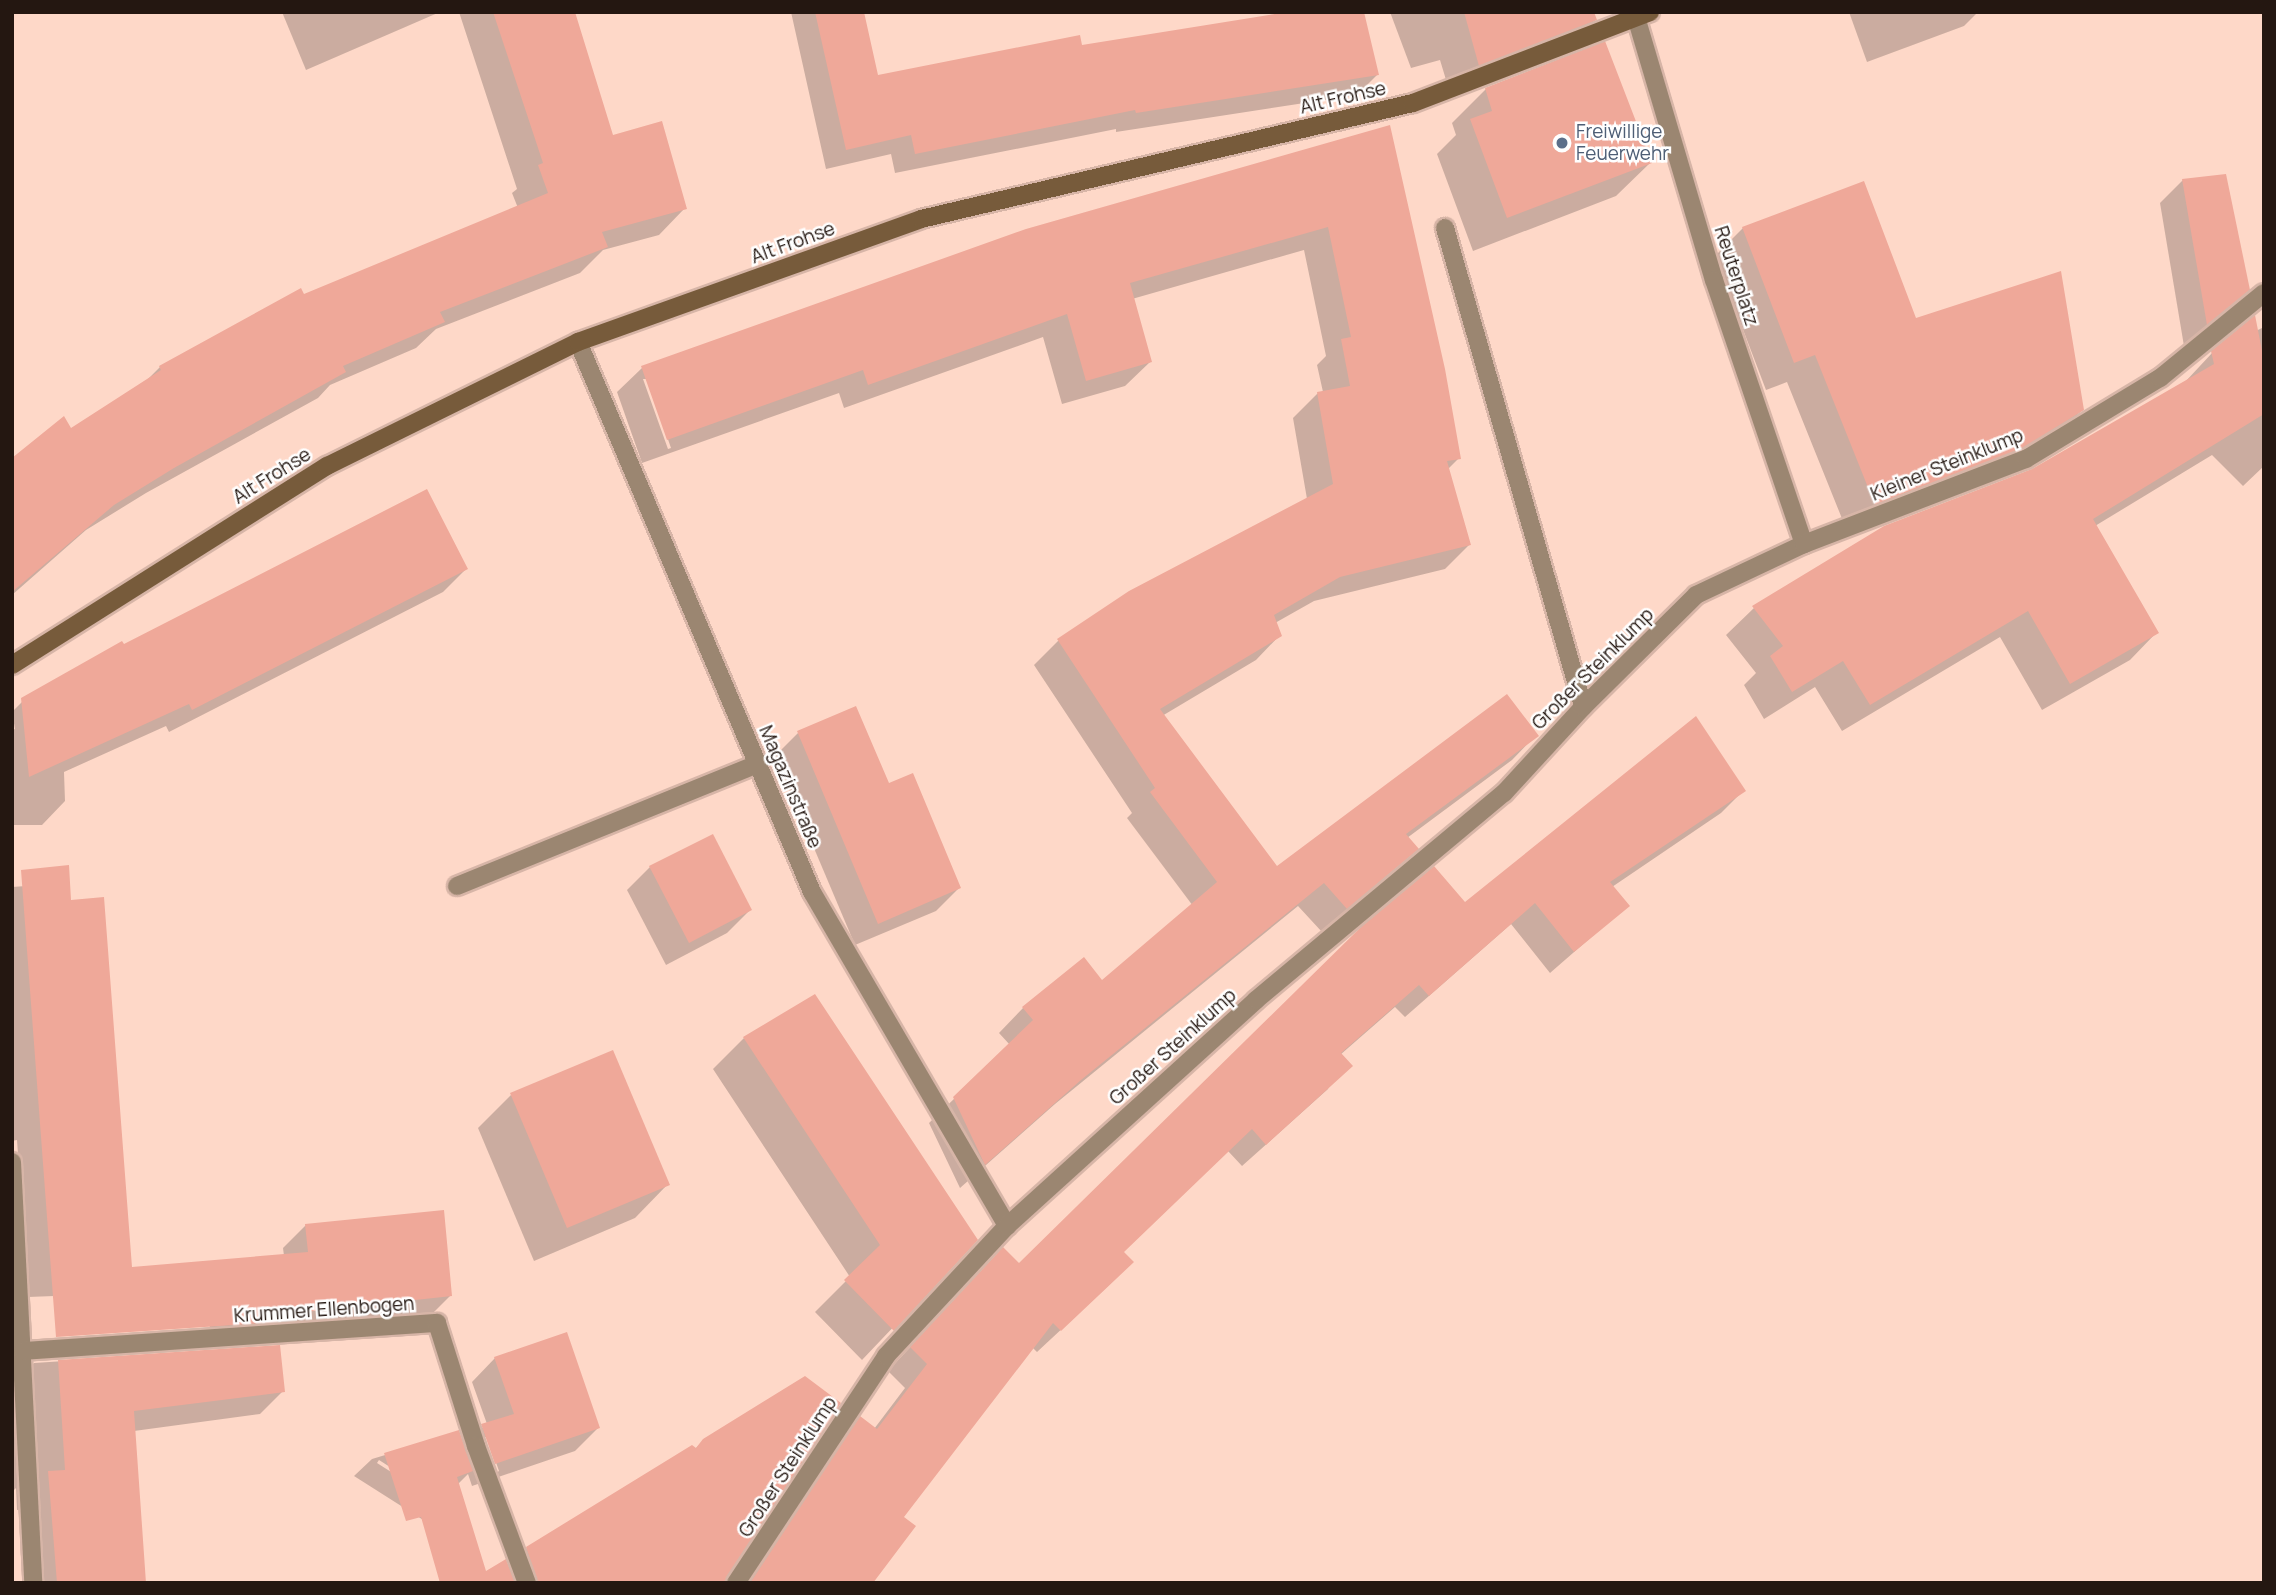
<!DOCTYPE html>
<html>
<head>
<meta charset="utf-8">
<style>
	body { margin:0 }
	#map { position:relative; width:2276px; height:1595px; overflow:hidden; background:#fed8c8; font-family:Manrope,sans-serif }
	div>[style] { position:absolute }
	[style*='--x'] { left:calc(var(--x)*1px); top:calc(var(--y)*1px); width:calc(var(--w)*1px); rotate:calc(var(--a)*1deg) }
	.shadow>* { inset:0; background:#0003 }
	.building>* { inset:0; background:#efa899 }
	.roads { filter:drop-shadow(2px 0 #d7b5a7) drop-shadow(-2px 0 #d7b5a7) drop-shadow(0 2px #d7b5a7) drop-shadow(0 -2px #d7b5a7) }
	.lane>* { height:18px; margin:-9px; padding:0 9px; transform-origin:9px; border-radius:9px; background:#9b8671 }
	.street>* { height:18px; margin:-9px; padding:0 9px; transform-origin:9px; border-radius:9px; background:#9b8671 }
	.secondary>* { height:18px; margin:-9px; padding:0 9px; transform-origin:9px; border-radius:9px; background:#775b3b }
	.dots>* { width:19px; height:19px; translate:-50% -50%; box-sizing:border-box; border:4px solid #fff; border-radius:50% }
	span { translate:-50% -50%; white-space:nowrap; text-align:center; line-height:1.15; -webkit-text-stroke:5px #fff; paint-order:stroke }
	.street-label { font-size:19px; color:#241711 }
	.service-label { font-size:19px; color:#4e5e75 }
	.left { translate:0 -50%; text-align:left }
	.frame { position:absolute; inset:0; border:14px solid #241711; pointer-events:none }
</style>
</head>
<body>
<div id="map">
	<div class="shadow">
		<i style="clip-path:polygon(282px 12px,440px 12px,306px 70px)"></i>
		<i style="clip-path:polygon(459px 12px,573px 12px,612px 137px,685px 208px,659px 235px,603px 250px,580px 273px,436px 329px,416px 348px,330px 385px,318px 398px,146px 493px,86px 530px,12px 595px,12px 460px,70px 431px,145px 382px,160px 367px,303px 296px,518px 208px,512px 193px,517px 189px)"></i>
		<i style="clip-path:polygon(791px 12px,862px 12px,877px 77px,1081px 47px,1377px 75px,1357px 95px,1116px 132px,1116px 129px,895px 173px,891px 154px,826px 169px)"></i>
		<i style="clip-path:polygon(1390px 12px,1593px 12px,1595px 20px,1566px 49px,1450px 93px,1440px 60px,1411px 68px)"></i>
		<i style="clip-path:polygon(1849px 12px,1978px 12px,1964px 26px,1867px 62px)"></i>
		<i style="clip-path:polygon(1486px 89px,1650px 163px,1616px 196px,1473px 251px,1437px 154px,1456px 135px,1452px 123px)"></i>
		<i style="clip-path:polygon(evenodd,1389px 128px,1459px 458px,1448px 469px,1469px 545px,1445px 569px,1314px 601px,1275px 623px,1280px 635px,1256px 660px,1162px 716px,1277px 869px,1536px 735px,1512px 760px,1407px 838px,1417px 849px,1322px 932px,1298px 906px,1055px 1104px,960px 1188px,929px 1123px,1010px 1045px,999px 1033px,1023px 1008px,1102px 982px,1193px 906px,1127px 818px,1132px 813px,1034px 665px,1058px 641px,1307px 499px,1293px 418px,1318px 393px,1323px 392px,1317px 365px,1326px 356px,1304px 250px,1132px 299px,1150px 362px,1125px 386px,1062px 404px,1043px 337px,844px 408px,839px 393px,642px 463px,617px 392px,642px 368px,1027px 231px,1389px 128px,643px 379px,647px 379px,671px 448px,668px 449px,643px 379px)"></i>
		<i style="clip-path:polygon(2183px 180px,2248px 290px,2184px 346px,2160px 203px)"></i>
		<i style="clip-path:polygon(1743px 228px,1915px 320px,2082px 410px,2054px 438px,1847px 531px,1787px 382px,1766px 390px,1715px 256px)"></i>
		<i style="clip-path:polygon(2264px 327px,2264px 466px,2243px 486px,2212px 455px,2095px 526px,2157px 632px,2130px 660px,2042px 710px,2000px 637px,1842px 731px,1815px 687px,1764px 719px,1744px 685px,1756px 673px,1726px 635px,1754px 608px,2032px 470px,2185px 382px,2213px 352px)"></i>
		<i style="clip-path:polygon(466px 569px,443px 592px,169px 732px,166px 726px,64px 772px,65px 801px,42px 825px,12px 825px,12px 730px,15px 729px,12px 712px,29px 695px,123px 646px)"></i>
		<i style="clip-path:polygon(798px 733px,888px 786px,959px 888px,936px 911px,855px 945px,775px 756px)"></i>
		<i style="clip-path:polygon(1744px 790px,1721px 813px,1612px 887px,1627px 906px,1550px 973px,1511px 924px,1405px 1017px,1395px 1007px,1340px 1055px,1328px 1089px,1242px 1166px,1228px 1151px,1122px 1252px,1109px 1285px,1037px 1352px,1032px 1347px,902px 1518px,871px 1583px,743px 1583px,837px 1442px,860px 1419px,874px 1429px,905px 1388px,888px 1371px,980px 1272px,1019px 1266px,1464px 905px)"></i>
		<i style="clip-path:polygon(650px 867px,750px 910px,727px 933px,666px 965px,627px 890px)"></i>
		<i style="clip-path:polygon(68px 883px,107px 1294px,28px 1297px,17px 1140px,12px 1141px,12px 887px)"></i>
		<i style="clip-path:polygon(744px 1038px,976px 1240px,862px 1360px,815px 1312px,850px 1277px,713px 1069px)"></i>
		<i style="clip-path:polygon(511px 1095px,668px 1184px,635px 1218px,534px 1261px,478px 1128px)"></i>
		<i style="clip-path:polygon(306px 1225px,450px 1296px,427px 1319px,261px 1336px,252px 1345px,211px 1348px,207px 1283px,284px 1256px,283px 1248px)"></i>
		<i style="clip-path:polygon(278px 1347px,283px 1391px,260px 1414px,134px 1431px,144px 1583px,33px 1583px,27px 1509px,17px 1510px,16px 1488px,12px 1492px,12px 1385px,34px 1363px)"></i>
		<i style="clip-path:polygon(evenodd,495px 1358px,598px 1428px,575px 1451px,472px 1486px,468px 1474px,457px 1485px,450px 1537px,354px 1476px,372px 1459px,458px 1433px,462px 1445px,487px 1424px,472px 1382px,495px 1358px,484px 1437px,487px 1437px,499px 1471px,496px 1473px,484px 1437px,495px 1358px,379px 1460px,440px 1499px,440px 1503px,377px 1463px,379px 1460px)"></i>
		<i style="clip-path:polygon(704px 1440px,674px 1583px,515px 1583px,508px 1578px,505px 1570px,527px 1548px,694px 1450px)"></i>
	</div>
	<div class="building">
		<i style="clip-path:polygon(493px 12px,575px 12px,613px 135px,662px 121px,687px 209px,602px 232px,608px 247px,440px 312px,445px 322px,343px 366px,346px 372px,174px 468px,114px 505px,12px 592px,12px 458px,64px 416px,71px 428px,161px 370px,159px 366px,301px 288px,304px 294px,548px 193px,538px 165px,543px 163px)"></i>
		<i style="clip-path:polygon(815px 12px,864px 12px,878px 75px,1080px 35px,1082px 45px,1287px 12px,1364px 12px,1379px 75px,1136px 113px,1135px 110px,915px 154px,911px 135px,846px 150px)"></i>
		<i style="clip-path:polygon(1464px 12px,1594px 12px,1597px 20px,1479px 66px)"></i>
		<i style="clip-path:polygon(1605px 41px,1652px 163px,1507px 218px,1470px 119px,1492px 111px,1485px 88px)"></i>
		<i style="clip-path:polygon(1390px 125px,1445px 369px,1461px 459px,1447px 461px,1471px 545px,1340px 577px,1274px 615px,1282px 636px,1160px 709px,1277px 866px,1507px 694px,1539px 736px,1406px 834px,1419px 849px,1347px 909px,1324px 883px,1081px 1080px,985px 1165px,953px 1097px,1033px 1020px,1022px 1007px,1084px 957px,1102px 980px,1217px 882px,1150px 792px,1155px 788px,1057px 639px,1129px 591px,1333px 484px,1317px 392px,1350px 386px,1341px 339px,1351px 337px,1328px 227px,1130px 283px,1152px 362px,1086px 381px,1067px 314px,868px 385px,863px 370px,667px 440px,641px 366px,1026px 229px)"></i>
		<i style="clip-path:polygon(2226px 174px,2250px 290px,2207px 325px,2182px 179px)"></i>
		<i style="clip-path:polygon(1864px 181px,1916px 318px,2061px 271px,2084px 410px,2021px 449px,1875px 505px,1815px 355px,1794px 363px,1742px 227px)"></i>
		<i style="clip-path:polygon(2255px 315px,2264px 361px,2264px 414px,2093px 519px,2159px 633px,2070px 684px,2028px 611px,1870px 705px,1843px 661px,1792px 692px,1770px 656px,1783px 646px,1752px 606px,1884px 526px,2032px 469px,2214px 364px,2211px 351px)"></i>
		<i style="clip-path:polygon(427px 489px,468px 569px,192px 710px,189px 704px,29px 777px,21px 698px,122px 641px,124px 644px)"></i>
		<i style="clip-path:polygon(856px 706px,889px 783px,913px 773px,961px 888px,878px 924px,797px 731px)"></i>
		<i style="clip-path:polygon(1696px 716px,1746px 791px,1610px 882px,1630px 906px,1574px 952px,1535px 903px,1429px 996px,1419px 985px,1341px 1053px,1353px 1066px,1266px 1145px,1252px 1129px,1124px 1252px,1134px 1262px,1061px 1331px,1053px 1323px,904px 1517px,916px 1526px,873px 1583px,750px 1583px,860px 1416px,877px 1429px,927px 1364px,910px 1347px,1003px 1247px,1019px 1263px,1362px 926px,1434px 866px,1465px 902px)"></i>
		<i style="clip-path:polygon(713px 834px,752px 910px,689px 943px,649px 866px)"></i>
		<i style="clip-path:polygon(69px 865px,71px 900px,104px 897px,132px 1267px,308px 1252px,305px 1224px,444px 1210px,452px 1296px,277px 1315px,277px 1322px,56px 1337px,21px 870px)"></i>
		<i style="clip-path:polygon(815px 994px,978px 1240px,894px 1331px,844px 1280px,880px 1245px,743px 1037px)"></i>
		<i style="clip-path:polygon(613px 1050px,670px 1185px,567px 1228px,510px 1093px)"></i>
		<i style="clip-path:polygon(567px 1332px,600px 1428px,495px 1464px,481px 1424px,514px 1414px,494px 1357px)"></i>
		<i style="clip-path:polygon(280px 1345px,285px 1392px,134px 1411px,146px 1583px,57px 1583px,48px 1471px,65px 1470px,58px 1360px)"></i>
		<i style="clip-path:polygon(805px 1376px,841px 1403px,725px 1583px,538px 1583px,526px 1547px,692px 1445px,696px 1448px,703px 1439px)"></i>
		<i style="clip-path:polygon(459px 1430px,473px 1471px,457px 1477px,486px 1571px,506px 1559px,515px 1583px,440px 1583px,421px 1517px,406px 1521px,384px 1453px)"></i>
	</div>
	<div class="roads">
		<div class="lane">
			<i style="--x:457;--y:886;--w:325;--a:-22.1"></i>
		</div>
		<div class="street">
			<i style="--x:1636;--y:17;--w:274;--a:73.5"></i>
			<i style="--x:1714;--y:280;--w:279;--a:71.2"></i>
			<i style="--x:1445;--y:228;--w:498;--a:73.9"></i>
			<i style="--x:578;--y:342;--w:598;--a:66.95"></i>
			<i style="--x:812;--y:892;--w:387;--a:59.7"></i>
			<i style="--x:12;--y:1162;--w:422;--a:87.1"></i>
			<i style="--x:23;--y:1351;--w:415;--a:-3.9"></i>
			<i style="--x:437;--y:1323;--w:129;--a:72.4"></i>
			<i style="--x:476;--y:1446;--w:146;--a:69.6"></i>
			<i style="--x:736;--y:1583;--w:272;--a:-56.5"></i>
			<i style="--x:886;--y:1356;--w:178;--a:-47.1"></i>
			<i style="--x:1007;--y:1226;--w:336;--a:-42.2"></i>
			<i style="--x:1256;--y:1000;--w:323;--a:-39.9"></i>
			<i style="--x:1504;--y:793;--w:117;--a:-47.4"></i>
			<i style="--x:1583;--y:707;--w:159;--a:-44.7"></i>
			<i style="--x:1696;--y:595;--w:119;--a:-25.3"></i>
			<i style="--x:1804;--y:544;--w:238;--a:-21"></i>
			<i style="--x:2026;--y:459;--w:157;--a:-31.2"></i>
			<i style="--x:2160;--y:378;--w:134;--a:-39.3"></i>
		</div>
		<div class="secondary">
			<i style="--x:12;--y:665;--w:373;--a:-32.3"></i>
			<i style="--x:327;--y:466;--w:280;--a:-26.3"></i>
			<i style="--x:578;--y:342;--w:364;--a:-19.7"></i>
			<i style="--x:921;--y:219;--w:505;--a:-13.27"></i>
			<i style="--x:1413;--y:103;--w:254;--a:-21"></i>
		</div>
	</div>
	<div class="dots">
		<i style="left:1562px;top:143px;background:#5c6f8a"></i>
	</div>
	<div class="street-label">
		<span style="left:1343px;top:98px;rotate:-13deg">Alt Frohse</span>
		<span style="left:793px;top:243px;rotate:-20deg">Alt Frohse</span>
		<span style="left:1736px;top:276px;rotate:72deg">Reuterplatz</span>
		<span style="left:1947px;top:465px;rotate:-22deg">Kleiner Steinklump</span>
		<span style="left:272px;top:476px;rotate:-32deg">Alt Frohse</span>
		<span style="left:1593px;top:669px;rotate:-45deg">Großer Steinklump</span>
		<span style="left:790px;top:787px;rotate:67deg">Magazinstraße</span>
		<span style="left:1173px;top:1047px;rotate:-42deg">Großer Steinklump</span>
		<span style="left:324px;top:1310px;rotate:-4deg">Krummer Ellenbogen</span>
		<span style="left:788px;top:1467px;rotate:-57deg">Großer Steinklump</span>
	</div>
	<div class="service-label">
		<span class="left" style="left:1576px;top:143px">Freiwillige<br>Feuerwehr</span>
	</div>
	<div class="frame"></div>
</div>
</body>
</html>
